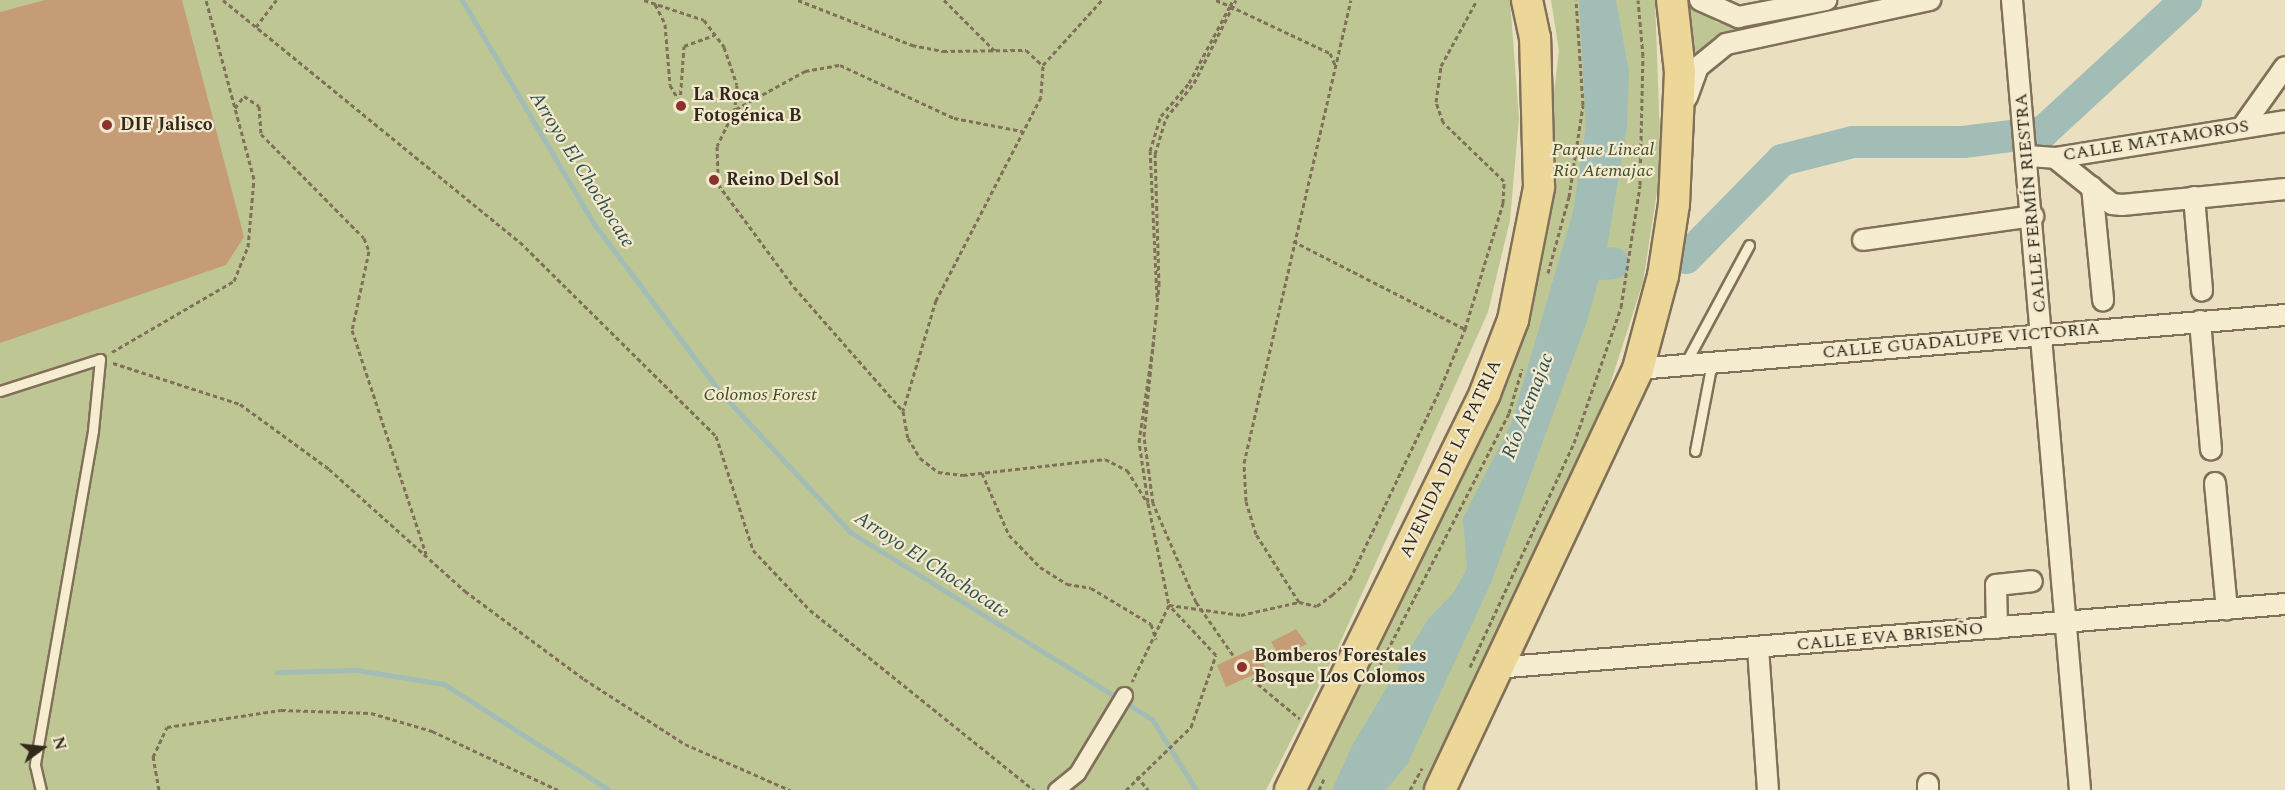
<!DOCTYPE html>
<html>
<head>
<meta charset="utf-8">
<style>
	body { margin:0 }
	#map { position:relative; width:2285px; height:790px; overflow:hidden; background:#eadfbf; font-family:Spectral,serif }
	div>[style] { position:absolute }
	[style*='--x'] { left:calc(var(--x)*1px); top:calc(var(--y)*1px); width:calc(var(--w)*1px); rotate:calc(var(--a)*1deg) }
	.green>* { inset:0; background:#bec794 }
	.water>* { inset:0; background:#a2bcb6 }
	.stream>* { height:5px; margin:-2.5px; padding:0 2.5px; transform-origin:2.5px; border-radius:2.5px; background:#a2bcb6 }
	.river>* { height:32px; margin:-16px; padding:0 16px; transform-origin:16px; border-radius:16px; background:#a2bcb6 }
	.building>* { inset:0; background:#c69c77 }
	.path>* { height:3px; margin-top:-1.5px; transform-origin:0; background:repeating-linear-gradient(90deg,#817059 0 4.5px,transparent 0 7.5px) }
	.roads { filter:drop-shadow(2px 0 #817059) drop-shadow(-2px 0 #817059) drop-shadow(0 2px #817059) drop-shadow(0 -2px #817059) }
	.service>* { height:9px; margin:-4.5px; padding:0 4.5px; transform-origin:4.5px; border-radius:4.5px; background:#f6edd1 }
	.pedestrian>* { height:15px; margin:-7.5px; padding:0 7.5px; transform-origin:7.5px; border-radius:7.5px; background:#f6edd1 }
	.minor>* { height:20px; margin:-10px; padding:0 10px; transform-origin:10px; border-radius:10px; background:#f6edd1 }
	.primary>* { height:30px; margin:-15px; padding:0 15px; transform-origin:15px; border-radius:15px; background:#ecd698 }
	.dots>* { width:16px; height:16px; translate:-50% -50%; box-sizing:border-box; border:3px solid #f2e9ce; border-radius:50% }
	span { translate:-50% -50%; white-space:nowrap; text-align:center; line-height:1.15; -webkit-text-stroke:4.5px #f2e9ce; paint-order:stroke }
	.poi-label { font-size:18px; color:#32281c; font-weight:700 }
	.left { translate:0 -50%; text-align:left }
	.street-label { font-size:18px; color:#32281c }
	.park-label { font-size:18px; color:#404d24; font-style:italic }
	.water-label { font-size:20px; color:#2c5050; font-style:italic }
	.north { position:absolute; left:12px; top:718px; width:60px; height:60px; -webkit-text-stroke:4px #f2e9ce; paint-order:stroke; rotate:75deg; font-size:16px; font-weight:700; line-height:24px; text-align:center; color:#32281c }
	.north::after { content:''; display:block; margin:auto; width:21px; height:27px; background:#32281c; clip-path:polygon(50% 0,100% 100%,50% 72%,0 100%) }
</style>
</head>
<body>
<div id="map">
	<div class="green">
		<i style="clip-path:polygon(0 0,1510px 0,1519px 118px,1510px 220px,1488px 312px,1335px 654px,1266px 790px,0 790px)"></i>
		<i style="clip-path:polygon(1551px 0,1655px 0,1661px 166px,1643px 282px,1606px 397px,1423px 790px,1297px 790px,1533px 265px,1559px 51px)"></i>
		<i style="clip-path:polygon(1686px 0,1718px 23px,1762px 23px,1723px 34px,1692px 64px)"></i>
	</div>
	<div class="water">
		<i style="clip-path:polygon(1579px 0,1616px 0,1629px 72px,1627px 126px,1606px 254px,1587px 321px,1491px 583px,1408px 763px,1386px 790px,1332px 790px,1353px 744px,1428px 619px,1468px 578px,1463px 518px,1511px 424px,1573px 212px,1586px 127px)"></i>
	</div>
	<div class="stream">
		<i style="--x:462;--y:0;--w:260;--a:59.5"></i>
		<i style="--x:594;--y:224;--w:211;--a:53.1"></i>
		<i style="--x:721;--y:393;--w:190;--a:47.1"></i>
		<i style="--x:850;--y:532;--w:355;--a:31.8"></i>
		<i style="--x:1152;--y:719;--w:84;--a:58.2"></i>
		<i style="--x:1454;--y:595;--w:36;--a:-60"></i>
		<i style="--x:277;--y:672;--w:79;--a:-1.5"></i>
		<i style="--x:356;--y:670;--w:89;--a:9"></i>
		<i style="--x:444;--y:684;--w:196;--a:32.7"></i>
	</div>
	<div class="river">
		<i style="--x:1686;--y:258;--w:137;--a:-45.6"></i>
		<i style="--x:1782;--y:160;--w:73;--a:-14.2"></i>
		<i style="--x:1853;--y:142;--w:110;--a:0"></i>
		<i style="--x:1963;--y:142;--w:81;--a:-7.1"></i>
		<i style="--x:2043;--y:132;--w:195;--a:-42.7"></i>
		<i style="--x:1587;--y:265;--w:26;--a:-4"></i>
	</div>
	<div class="building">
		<i style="clip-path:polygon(45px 0,182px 0,244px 237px,226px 265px,0 343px,0 12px)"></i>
		<i style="clip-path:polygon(1296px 629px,1307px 644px,1280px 657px,1271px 642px)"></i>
		<i style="clip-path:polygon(1257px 647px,1266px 669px,1226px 687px,1217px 665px)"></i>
	</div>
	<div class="path">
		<i style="--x:223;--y:0;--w:383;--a:39.2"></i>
		<i style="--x:520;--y:242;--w:276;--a:44.7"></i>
		<i style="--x:716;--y:436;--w:120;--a:72"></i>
		<i style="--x:753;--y:550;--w:83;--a:46.5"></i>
		<i style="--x:810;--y:610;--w:287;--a:38.8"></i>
		<i style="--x:644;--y:0;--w:63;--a:18.4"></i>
		<i style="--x:704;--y:20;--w:34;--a:53"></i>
		<i style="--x:724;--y:47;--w:40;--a:71.1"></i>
		<i style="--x:737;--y:85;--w:24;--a:95"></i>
		<i style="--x:735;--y:109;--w:41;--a:115.9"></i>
		<i style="--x:717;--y:146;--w:38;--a:88"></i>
		<i style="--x:718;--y:184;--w:128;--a:53.6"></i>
		<i style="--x:794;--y:287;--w:165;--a:48.7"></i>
		<i style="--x:798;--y:0;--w:123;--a:21.5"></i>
		<i style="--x:912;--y:45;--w:32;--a:11"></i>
		<i style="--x:943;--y:51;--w:83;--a:-0.7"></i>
		<i style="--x:1026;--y:50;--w:23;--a:43"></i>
		<i style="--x:1043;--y:66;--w:31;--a:94"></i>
		<i style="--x:1041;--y:97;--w:229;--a:117.3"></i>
		<i style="--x:936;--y:300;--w:116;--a:106.6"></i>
		<i style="--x:903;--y:411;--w:27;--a:80"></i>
		<i style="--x:908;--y:438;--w:23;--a:59"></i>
		<i style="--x:920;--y:458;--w:23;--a:38"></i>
		<i style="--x:938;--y:472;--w:25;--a:7"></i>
		<i style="--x:963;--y:475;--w:143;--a:-6.4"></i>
		<i style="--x:1105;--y:459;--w:25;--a:27"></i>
		<i style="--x:1127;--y:470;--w:39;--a:58"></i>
		<i style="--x:1148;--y:503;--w:104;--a:78.4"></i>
		<i style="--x:1169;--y:605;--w:85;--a:115.7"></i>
		<i style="--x:944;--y:0;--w:71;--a:45"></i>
		<i style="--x:1216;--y:0;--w:15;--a:23"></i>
		<i style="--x:1230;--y:6;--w:7;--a:-63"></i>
		<i style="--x:655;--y:4;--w:22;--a:63"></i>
		<i style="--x:665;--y:24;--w:61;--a:85.3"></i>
		<i style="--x:670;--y:85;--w:20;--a:60"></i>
		<i style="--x:680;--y:102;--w:56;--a:-85.9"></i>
		<i style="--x:684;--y:46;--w:32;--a:-20"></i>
		<i style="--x:256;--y:27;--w:34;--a:-53"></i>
		<i style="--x:1043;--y:65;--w:88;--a:-47.8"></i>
		<i style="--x:235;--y:108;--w:15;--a:-53"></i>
		<i style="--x:244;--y:96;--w:18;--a:34"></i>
		<i style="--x:259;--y:106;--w:28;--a:86"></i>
		<i style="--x:261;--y:134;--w:146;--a:45.3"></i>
		<i style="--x:364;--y:238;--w:14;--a:69"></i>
		<i style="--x:369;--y:251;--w:81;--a:102.1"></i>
		<i style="--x:352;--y:330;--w:236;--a:71.7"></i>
		<i style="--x:736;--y:109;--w:79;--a:-28.8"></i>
		<i style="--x:805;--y:71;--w:36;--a:-10"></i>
		<i style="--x:840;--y:65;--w:126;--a:24.9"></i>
		<i style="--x:954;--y:118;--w:69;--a:10.8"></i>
		<i style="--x:1293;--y:241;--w:193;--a:27.1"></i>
		<i style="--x:1548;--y:273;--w:79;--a:-74.6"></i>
		<i style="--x:1569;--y:197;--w:93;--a:-81.3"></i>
		<i style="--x:1583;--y:105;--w:105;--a:-93.8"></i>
		<i style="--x:1157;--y:297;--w:146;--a:-92.7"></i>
		<i style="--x:1150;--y:151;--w:37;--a:-73"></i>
		<i style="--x:1161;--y:116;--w:43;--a:-49.7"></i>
		<i style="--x:1189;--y:83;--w:87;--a:-62"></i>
		<i style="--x:1230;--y:6;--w:110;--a:25.2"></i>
		<i style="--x:1330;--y:53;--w:13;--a:67"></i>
		<i style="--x:112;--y:352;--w:141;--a:-30.2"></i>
		<i style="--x:234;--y:281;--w:37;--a:-68"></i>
		<i style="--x:248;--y:247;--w:68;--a:-85"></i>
		<i style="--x:254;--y:179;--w:185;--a:-105"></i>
		<i style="--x:113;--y:363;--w:133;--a:17.9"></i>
		<i style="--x:240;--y:404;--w:110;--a:36.1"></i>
		<i style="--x:329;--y:469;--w:183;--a:41.9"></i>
		<i style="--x:465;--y:591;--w:148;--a:36.5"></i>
		<i style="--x:584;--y:679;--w:120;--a:32.8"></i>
		<i style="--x:685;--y:744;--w:115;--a:23.7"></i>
		<i style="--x:982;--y:473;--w:68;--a:66.5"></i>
		<i style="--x:1009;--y:535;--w:45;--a:45.9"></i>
		<i style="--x:1040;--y:567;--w:32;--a:32"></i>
		<i style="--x:1067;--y:584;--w:24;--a:9"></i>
		<i style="--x:1091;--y:588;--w:70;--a:31"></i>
		<i style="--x:1151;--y:624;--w:16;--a:72"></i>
		<i style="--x:1148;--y:502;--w:61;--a:-98.5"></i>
		<i style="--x:1139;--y:442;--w:104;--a:-81.7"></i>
		<i style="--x:1299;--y:602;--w:80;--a:-122.3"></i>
		<i style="--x:1256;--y:534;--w:34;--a:-107"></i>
		<i style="--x:1246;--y:501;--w:38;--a:-93"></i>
		<i style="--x:1244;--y:463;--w:475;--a:-77"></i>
		<i style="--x:1233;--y:655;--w:65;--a:-124.9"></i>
		<i style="--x:1196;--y:602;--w:108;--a:-113.5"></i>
		<i style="--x:1153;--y:503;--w:68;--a:-97.7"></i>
		<i style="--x:1144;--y:436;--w:152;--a:-84.3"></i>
		<i style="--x:1159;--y:285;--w:131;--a:-91.7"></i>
		<i style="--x:1155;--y:154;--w:38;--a:-73"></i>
		<i style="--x:1166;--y:118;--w:45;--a:-51.3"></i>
		<i style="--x:1194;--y:83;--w:93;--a:-63.2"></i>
		<i style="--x:1470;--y:667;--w:247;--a:-65.1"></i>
		<i style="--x:1574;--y:443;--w:144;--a:-70.9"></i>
		<i style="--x:1621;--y:307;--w:123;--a:-81.1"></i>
		<i style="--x:1640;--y:185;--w:129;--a:-88.7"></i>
		<i style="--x:1643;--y:56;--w:56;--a:-95.1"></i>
		<i style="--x:1377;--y:671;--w:290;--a:-62.9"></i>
		<i style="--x:1509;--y:413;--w:46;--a:-73.5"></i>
		<i style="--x:1252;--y:679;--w:62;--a:39.8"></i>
		<i style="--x:1137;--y:776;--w:18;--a:52"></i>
		<i style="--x:159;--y:790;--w:34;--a:-100"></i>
		<i style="--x:153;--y:757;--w:33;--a:-65"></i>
		<i style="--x:167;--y:727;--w:115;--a:-8.5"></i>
		<i style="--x:281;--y:710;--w:90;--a:1.9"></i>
		<i style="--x:371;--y:713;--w:64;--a:16.4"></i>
		<i style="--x:432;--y:731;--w:139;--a:25.1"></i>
		<i style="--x:1126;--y:790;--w:91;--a:-44.1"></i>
		<i style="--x:1191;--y:727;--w:76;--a:-70.9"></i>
		<i style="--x:1216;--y:655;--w:69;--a:-133.2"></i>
		<i style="--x:1169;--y:605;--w:73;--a:7.9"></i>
		<i style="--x:1241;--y:615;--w:59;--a:-12.6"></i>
		<i style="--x:1299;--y:602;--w:18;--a:13"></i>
		<i style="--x:1317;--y:606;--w:19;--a:-36"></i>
		<i style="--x:1332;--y:595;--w:24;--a:-42"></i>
		<i style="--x:1350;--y:579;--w:212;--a:-64.6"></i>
		<i style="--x:1441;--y:387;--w:63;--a:-67.5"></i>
		<i style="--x:1465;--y:329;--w:132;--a:-73.2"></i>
		<i style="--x:1503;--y:203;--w:22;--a:-87"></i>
		<i style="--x:1504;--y:181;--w:85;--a:-136"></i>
		<i style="--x:1443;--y:122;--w:21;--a:-109"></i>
		<i style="--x:1436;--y:102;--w:36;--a:-82"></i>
		<i style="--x:1441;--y:66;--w:75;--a:-61.4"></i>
		<i style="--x:1319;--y:790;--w:12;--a:-66"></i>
		<i style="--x:1410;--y:790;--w:25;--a:-61"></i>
	</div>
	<div class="roads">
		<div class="service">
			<i style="--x:1685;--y:364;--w:135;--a:-61.7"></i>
			<i style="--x:0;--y:391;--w:105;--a:-17.7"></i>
			<i style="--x:100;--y:359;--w:72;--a:95.6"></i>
			<i style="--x:93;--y:431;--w:339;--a:99.9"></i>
			<i style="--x:35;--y:765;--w:26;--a:77"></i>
			<i style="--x:1695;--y:451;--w:91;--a:-79.2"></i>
		</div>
		<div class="pedestrian">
			<i style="--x:1056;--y:790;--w:27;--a:-39"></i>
			<i style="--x:1077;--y:773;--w:91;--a:-58.9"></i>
		</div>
		<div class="minor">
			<i style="--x:1700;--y:0;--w:42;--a:24.1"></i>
			<i style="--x:1738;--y:17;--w:90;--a:-10.9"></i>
			<i style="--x:2012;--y:0;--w:793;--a:85.08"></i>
			<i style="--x:1687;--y:97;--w:32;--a:-70"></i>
			<i style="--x:1698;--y:67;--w:36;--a:-39"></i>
			<i style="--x:1726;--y:44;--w:209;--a:-12.2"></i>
			<i style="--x:2243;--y:126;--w:72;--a:-54.6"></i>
			<i style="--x:2028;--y:156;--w:27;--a:4"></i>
			<i style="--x:2055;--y:158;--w:233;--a:-9.1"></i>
			<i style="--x:2055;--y:158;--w:73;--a:38.9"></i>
			<i style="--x:2112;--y:204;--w:10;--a:6"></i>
			<i style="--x:2122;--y:205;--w:164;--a:-5.6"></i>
			<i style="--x:2092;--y:187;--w:114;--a:84.4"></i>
			<i style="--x:2194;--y:197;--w:94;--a:85.1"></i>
			<i style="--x:1863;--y:240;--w:172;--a:-8"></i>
			<i style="--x:2200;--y:321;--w:129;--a:85.1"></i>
			<i style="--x:1638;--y:369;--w:649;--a:-4.77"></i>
			<i style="--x:2215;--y:483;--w:127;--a:84.6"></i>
			<i style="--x:1997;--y:628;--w:43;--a:-91.3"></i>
			<i style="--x:1996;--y:585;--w:36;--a:-6"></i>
			<i style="--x:1758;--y:648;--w:142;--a:86"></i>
			<i style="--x:1495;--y:668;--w:793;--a:-4.63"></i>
			<i style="--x:1928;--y:784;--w:6;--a:90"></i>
		</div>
		<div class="primary">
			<i style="--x:1290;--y:790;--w:442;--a:-63.8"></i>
			<i style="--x:1485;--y:393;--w:78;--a:-69"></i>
			<i style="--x:1513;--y:320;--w:136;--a:-78.9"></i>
			<i style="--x:1539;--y:187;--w:149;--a:-91.5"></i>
			<i style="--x:1535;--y:38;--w:39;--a:-102"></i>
			<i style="--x:1440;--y:790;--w:465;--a:-64.8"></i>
			<i style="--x:1638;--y:369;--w:96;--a:-75"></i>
			<i style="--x:1663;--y:276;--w:73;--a:-81.3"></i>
			<i style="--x:1674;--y:204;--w:132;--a:-87.4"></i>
			<i style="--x:1680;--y:72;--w:72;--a:-96.3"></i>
		</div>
	</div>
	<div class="dots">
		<i style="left:681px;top:106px;background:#8c312d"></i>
		<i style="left:107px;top:125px;background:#8c312d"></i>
		<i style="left:714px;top:180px;background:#8c312d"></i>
		<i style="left:1242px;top:667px;background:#8c312d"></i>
	</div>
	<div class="poi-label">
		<span class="left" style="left:693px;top:106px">La Roca<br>Fotogénica B</span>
		<span class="left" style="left:120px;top:125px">DIF Jalisco</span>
		<span class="left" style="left:726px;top:180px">Reino Del Sol</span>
		<span class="left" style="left:1254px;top:667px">Bomberos Forestales<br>Bosque Los Colomos</span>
	</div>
	<div class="street-label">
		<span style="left:2156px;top:141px;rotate:-9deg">CALLE MATAMOROS</span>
		<span style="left:2031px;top:203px;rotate:-95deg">CALLE FERMÍN RIESTRA</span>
		<span style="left:1961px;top:341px;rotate:-5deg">CALLE GUADALUPE VICTORIA</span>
		<span style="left:1451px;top:459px;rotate:-65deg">AVENIDA DE LA PATRIA</span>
		<span style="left:1890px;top:637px;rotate:-5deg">CALLE EVA BRISEÑO</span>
	</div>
	<div class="park-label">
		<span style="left:1603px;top:161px">Parque Lineal<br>Rio Atemajac</span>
		<span style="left:760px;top:395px">Colomos Forest</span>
	</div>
	<div class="water-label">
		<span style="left:582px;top:170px;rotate:58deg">Arroyo El Chochocate</span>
		<span style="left:1528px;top:406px;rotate:-69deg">Río Atemajac</span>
		<span style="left:932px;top:565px;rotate:33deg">Arroyo El Chochocate</span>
	</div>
	<div class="north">N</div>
</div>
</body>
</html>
